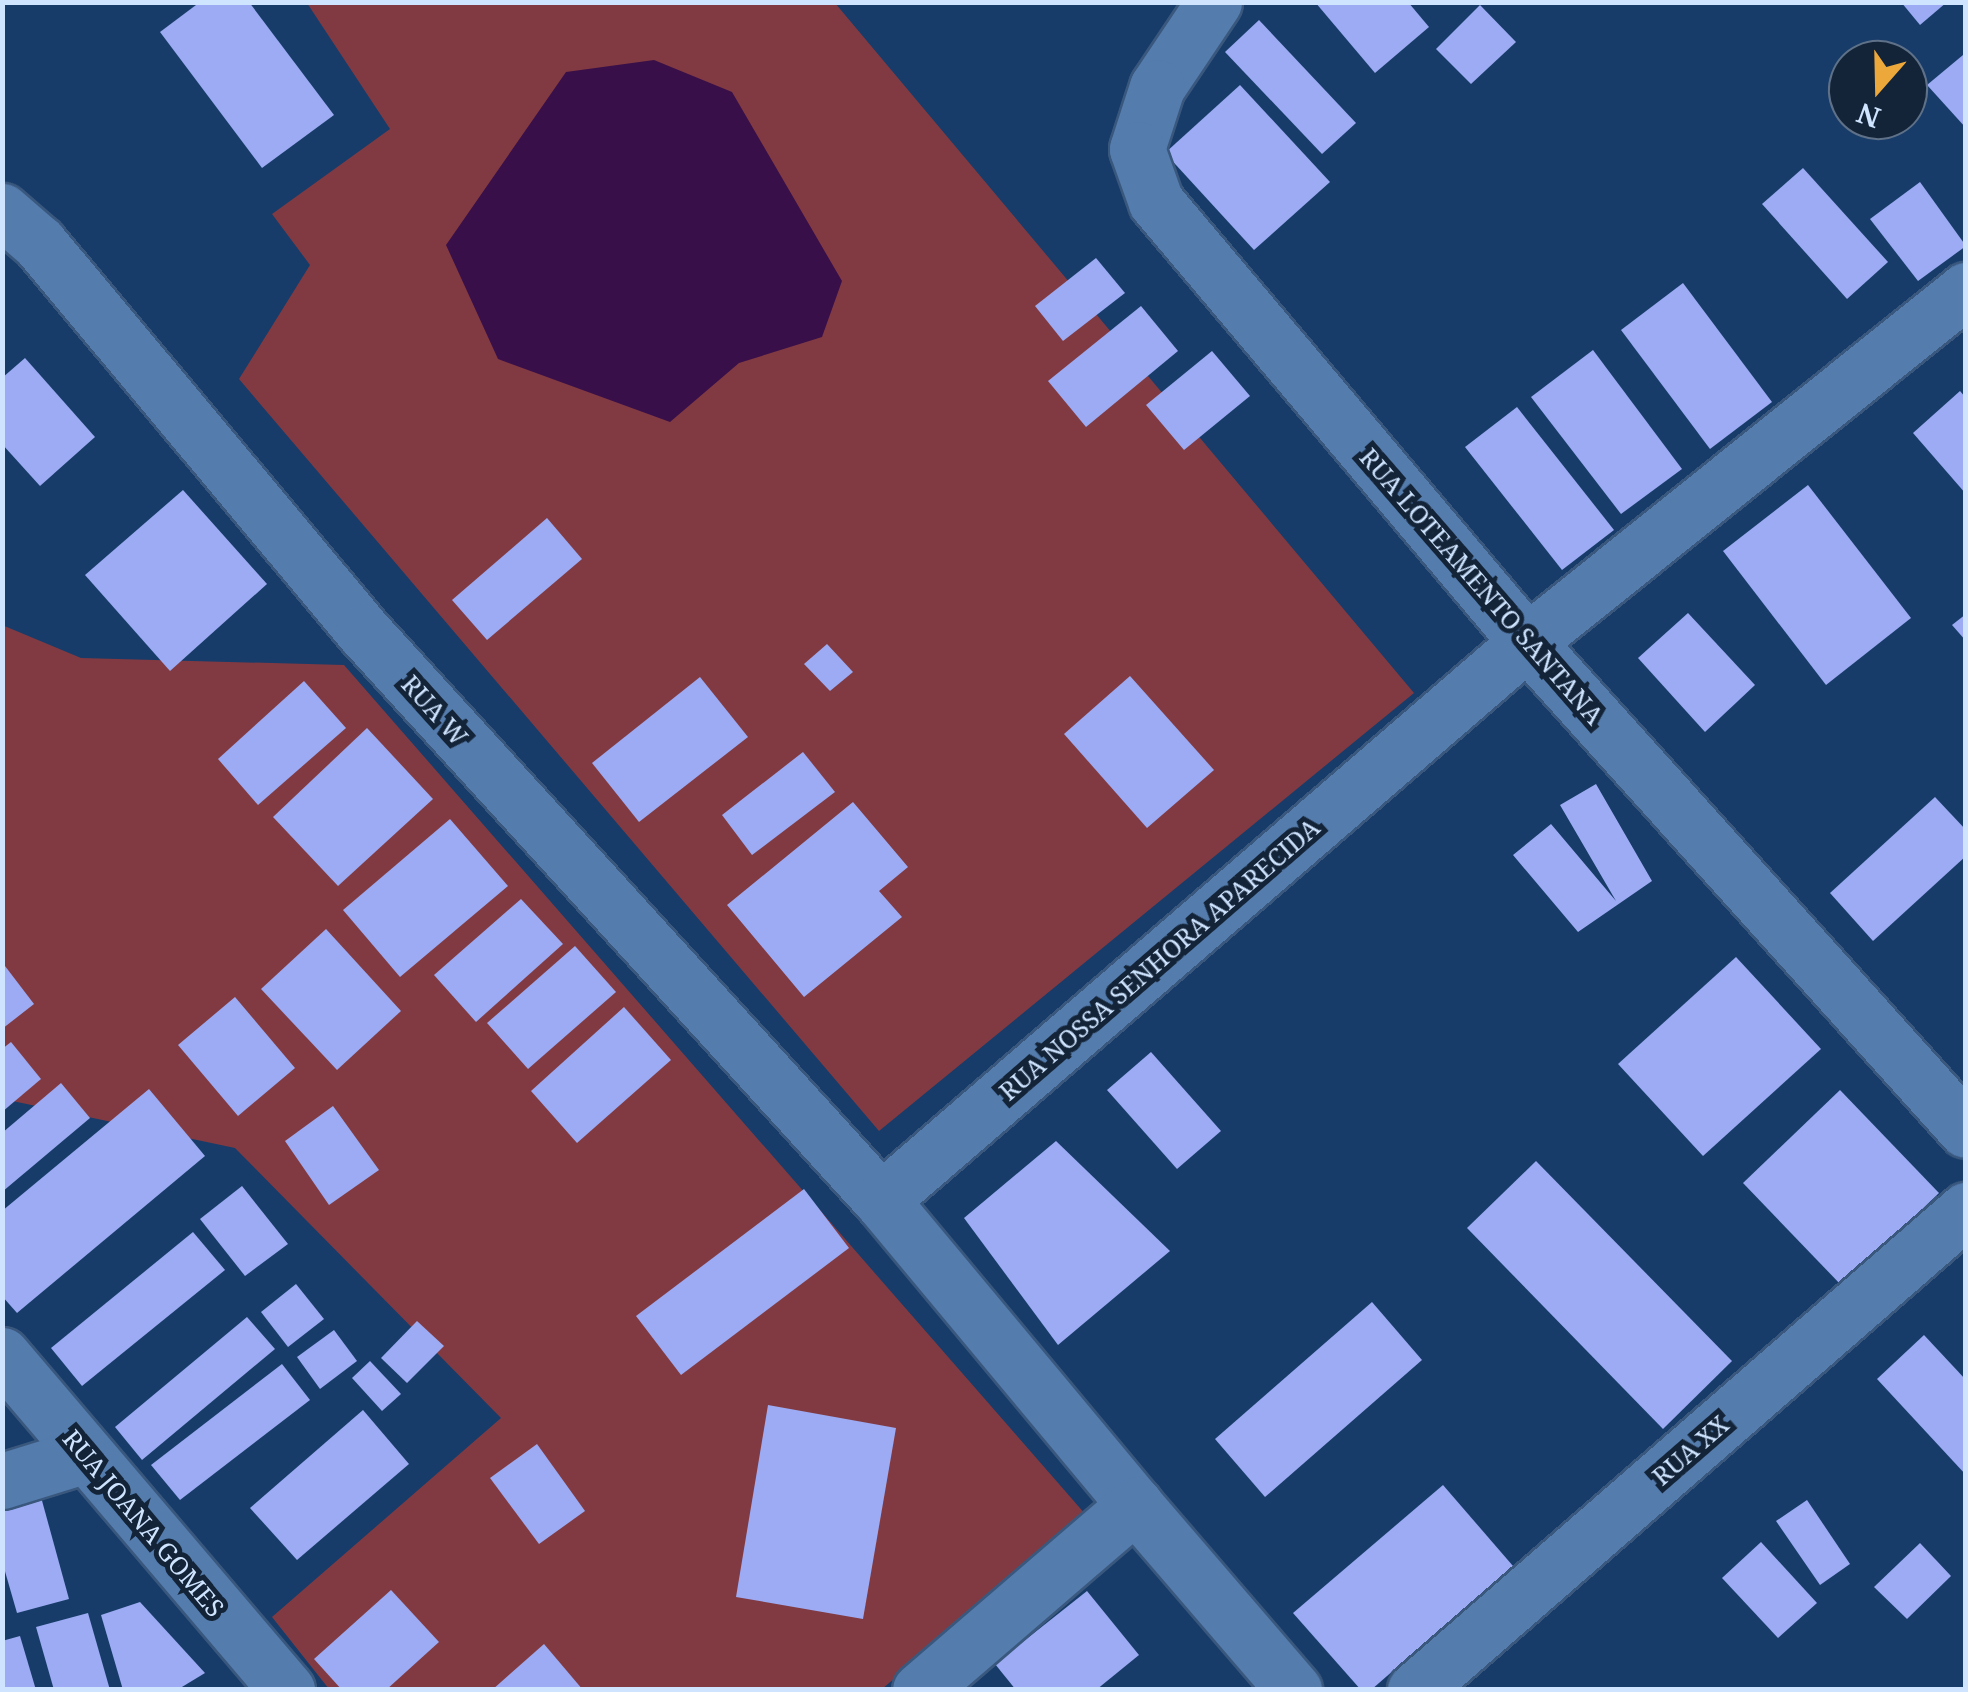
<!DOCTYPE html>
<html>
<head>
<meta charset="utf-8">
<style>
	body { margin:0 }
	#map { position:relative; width:1968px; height:1692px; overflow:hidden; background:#173c69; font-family:"Noto Serif",serif }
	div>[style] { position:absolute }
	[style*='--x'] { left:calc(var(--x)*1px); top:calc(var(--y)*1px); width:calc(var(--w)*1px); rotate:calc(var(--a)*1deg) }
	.green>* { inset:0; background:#813a42 }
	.water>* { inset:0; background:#390f49 }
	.building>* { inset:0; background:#9cabf3 }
	.roads { filter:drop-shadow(2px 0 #3a587e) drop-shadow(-2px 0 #3a587e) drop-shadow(0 2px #3a587e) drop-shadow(0 -2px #3a587e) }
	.street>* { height:55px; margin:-27.5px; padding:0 27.5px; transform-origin:27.5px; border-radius:27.5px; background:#547cad }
	.secondary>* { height:55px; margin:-27.5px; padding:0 27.5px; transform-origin:27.5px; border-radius:27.5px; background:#547cad }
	span { translate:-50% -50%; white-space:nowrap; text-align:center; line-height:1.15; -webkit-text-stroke:10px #142438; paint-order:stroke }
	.street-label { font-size:25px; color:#cee4ff }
	.frame { position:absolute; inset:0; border:5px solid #cee4ff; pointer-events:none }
	.north { position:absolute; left:1828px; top:40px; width:100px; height:100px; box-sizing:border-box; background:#142438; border:2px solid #5e7188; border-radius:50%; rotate:200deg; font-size:28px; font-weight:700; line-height:40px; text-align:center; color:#cee4ff }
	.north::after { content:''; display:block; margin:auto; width:35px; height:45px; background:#eda83b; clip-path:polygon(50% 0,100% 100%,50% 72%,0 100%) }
</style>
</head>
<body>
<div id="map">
	<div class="green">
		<i style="clip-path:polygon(307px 3px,835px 3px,1414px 693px,879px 1131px,239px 379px,310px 265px,272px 214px,390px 129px)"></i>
		<i style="clip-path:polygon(2px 625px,81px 658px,344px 665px,1086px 1515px,882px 1689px,329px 1689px,272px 1617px,501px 1418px,235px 1148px,3px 1099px)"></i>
	</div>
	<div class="water">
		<i style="clip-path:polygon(654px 60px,732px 92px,842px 281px,822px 337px,739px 363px,670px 422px,498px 359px,446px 245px,566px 72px)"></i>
	</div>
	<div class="building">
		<i style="clip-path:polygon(200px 2px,249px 2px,334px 115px,262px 168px,160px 32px)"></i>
		<i style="clip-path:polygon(1315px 2px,1408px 2px,1429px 27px,1375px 73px)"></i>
		<i style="clip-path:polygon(1901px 2px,1947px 2px,1920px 25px)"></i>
		<i style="clip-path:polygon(1480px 5px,1516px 42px,1471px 84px,1436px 49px)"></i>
		<i style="clip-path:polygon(1259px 20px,1356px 123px,1322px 154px,1225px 52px)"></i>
		<i style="clip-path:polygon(1963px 55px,1966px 58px,1966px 128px,1927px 85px)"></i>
		<i style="clip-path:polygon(1240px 85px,1330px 182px,1254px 250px,1165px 153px)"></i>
		<i style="clip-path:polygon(1803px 168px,1888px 262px,1847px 299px,1762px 204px)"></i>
		<i style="clip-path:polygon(1920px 182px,1966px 246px,1918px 281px,1870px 219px)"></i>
		<i style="clip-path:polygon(1096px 258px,1125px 293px,1063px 341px,1035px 306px)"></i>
		<i style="clip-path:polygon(1683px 283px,1772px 402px,1710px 449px,1621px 330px)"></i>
		<i style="clip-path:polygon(1141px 306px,1178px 351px,1086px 427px,1048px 381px)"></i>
		<i style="clip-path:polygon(1593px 350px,1682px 469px,1621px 514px,1531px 397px)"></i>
		<i style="clip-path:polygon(1212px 351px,1250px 396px,1184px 450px,1146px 405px)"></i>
		<i style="clip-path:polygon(25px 358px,95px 437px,40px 486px,2px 444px,2px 378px)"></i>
		<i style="clip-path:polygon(1960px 391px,1966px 398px,1966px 494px,1913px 433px)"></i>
		<i style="clip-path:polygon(1517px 407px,1614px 530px,1562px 570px,1465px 447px)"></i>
		<i style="clip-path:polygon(1808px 485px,1911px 618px,1826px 685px,1723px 551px)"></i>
		<i style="clip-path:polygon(183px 490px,267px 584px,170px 671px,85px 575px)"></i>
		<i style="clip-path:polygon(547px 518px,582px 559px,487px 640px,452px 600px)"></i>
		<i style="clip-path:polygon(1688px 613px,1755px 685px,1705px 732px,1638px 658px)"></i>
		<i style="clip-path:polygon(1966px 614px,1966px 641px,1952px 625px)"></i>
		<i style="clip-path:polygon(827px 644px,853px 672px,830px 691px,804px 664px)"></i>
		<i style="clip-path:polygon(1130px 676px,1214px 770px,1147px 828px,1064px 734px)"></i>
		<i style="clip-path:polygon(700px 677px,748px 737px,639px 822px,592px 763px)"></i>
		<i style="clip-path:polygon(304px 681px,346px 728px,258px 805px,218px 759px)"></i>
		<i style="clip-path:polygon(367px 728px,433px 799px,338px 886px,273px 817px)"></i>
		<i style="clip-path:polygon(803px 752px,835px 792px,752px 855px,722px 815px)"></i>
		<i style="clip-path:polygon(1596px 784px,1652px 881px,1578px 932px,1513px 855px,1551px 824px,1616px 901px,1560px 805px)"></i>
		<i style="clip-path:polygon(1935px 797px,1966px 830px,1966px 856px,1873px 941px,1830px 893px)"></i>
		<i style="clip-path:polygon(853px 802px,908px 867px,879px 891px,902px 917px,804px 997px,727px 905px)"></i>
		<i style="clip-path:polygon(450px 819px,508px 886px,400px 977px,343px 910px)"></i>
		<i style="clip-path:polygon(521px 899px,563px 944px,476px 1022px,434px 975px)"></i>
		<i style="clip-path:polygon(326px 929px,401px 1011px,337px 1070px,261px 989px)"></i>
		<i style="clip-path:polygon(575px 946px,616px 992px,528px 1069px,487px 1023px)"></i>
		<i style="clip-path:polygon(1736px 957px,1821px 1049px,1703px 1156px,1618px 1064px)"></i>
		<i style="clip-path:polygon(5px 966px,34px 1004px,2px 1029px,2px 968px)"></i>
		<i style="clip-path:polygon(235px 997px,295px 1068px,238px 1116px,178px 1045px)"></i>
		<i style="clip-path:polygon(624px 1007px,671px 1060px,577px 1143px,531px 1091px)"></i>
		<i style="clip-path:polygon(11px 1042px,41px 1079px,2px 1112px,2px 1049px)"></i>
		<i style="clip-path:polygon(1151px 1052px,1221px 1131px,1177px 1169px,1107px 1090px)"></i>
		<i style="clip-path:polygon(61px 1083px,90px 1118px,2px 1192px,2px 1133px)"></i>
		<i style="clip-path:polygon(149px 1089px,205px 1156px,17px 1313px,2px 1296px,2px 1211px)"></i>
		<i style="clip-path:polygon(1840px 1090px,1939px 1193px,1842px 1286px,1743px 1183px)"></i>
		<i style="clip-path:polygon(333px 1106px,379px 1170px,329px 1205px,285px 1141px)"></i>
		<i style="clip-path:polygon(1056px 1141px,1170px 1251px,1058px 1345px,964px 1218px)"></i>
		<i style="clip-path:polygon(1536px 1161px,1732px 1361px,1663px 1429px,1467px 1228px)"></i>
		<i style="clip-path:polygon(242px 1186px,288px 1244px,245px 1276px,200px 1219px)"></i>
		<i style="clip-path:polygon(804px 1189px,849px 1248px,681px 1375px,636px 1316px)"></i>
		<i style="clip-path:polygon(193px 1232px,225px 1270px,82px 1386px,51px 1348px)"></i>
		<i style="clip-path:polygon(296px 1284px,324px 1319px,288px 1347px,261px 1312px)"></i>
		<i style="clip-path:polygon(1372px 1302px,1422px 1360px,1265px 1497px,1215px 1439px)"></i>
		<i style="clip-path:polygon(247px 1317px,275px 1349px,142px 1460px,115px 1427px)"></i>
		<i style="clip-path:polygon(417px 1321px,444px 1346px,407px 1383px,381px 1358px)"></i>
		<i style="clip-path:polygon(334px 1330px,357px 1361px,320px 1389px,297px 1357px)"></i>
		<i style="clip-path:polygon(1924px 1335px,1966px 1380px,1966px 1475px,1877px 1379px)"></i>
		<i style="clip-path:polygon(370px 1361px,401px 1394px,382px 1411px,352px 1378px)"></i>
		<i style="clip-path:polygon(282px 1364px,310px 1400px,180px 1500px,151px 1465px)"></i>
		<i style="clip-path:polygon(768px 1405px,896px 1428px,863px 1619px,736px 1597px)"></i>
		<i style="clip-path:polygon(363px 1410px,409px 1464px,297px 1560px,250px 1508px)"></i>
		<i style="clip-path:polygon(537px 1444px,585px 1511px,539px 1544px,490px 1478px)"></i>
		<i style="clip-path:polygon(1443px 1485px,1513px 1566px,1371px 1690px,1361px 1690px,1293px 1613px)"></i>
		<i style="clip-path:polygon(41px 1497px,69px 1599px,17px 1613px,2px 1561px,2px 1508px)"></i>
		<i style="clip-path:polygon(1807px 1500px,1850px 1564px,1820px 1585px,1776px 1521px)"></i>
		<i style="clip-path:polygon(1761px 1542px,1817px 1603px,1778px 1638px,1722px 1578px)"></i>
		<i style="clip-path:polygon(1920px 1543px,1951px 1576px,1907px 1619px,1874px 1587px)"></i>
		<i style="clip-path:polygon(391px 1590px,439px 1642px,386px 1690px,342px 1690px,314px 1659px)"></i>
		<i style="clip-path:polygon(1087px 1591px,1139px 1655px,1096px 1690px,1016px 1690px,995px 1664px)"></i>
		<i style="clip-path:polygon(140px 1602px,205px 1673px,177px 1690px,123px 1690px,101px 1615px)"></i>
		<i style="clip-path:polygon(88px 1613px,110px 1690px,54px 1690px,36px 1627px)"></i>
		<i style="clip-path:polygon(20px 1636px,36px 1690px,2px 1690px,2px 1641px)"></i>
		<i style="clip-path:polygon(544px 1644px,583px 1690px,492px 1690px)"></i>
	</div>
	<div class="roads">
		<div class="street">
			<i style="--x:1214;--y:2;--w:102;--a:123.8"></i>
			<i style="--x:1157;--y:87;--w:65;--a:107.9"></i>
			<i style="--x:1137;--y:149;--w:56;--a:70.3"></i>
			<i style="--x:1156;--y:202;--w:576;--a:49.86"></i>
			<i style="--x:1527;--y:642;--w:656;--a:48.03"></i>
			<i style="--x:2;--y:211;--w:49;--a:40.9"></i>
			<i style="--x:39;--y:243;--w:505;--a:50.14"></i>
			<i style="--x:363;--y:631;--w:769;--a:47.69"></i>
			<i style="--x:881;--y:1200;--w:397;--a:50.2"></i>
			<i style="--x:881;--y:1200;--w:854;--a:-40.82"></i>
			<i style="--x:1527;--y:642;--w:563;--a:-38.72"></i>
			<i style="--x:2;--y:1355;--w:440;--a:49.6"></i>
			<i style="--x:2;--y:1481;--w:88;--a:-17.2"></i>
			<i style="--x:1415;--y:1690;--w:731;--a:-41.06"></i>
		</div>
		<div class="secondary">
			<i style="--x:920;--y:1690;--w:284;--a:-40.7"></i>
			<i style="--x:1135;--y:1505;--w:244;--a:49.3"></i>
		</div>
	</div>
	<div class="street-label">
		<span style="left:1482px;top:586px;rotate:49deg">RUA LOTEAMENTO SANTANA</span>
		<span style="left:435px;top:710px;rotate:48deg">RUA W</span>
		<span style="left:1159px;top:959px;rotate:-41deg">RUA NOSSA SENHORA APARECIDA</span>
		<span style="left:1690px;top:1450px;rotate:-41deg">RUA XX</span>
		<span style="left:144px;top:1523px;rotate:50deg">RUA JOANA GOMES</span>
	</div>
	<div class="frame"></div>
	<div class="north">N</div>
</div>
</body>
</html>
